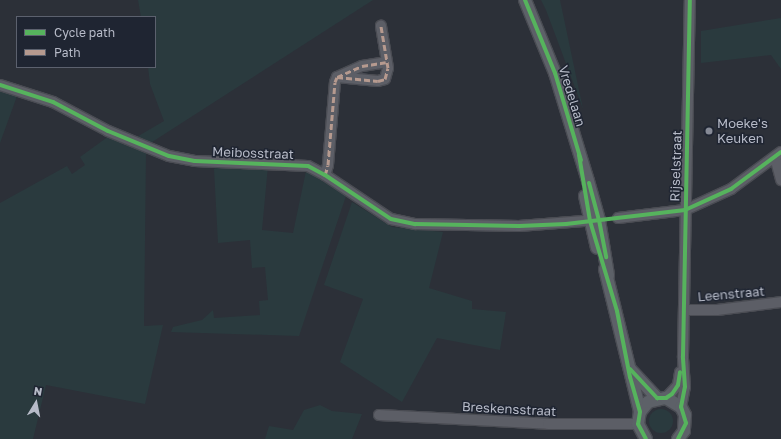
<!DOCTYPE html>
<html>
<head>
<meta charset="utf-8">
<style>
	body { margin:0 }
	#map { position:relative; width:781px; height:439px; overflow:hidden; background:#2c3038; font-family:"Golos Text",sans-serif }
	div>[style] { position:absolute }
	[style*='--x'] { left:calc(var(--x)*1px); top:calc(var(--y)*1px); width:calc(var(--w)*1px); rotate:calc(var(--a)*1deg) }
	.green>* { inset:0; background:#2a3a3e }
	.round { border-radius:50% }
	.roads { filter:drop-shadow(1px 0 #4a4c53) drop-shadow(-1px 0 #4a4c53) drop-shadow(0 1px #4a4c53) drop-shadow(0 -1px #4a4c53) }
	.minor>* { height:10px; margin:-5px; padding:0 5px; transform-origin:5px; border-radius:5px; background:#5c5e66 }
	.major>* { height:12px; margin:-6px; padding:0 6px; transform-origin:6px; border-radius:6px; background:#5d6168 }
	.quiet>* { height:3px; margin-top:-1.5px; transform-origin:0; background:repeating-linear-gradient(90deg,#b69a8f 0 6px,transparent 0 9px) }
	.cycleway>* { height:4px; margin:-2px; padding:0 2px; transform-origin:2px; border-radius:2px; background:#56b35d }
	.dots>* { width:11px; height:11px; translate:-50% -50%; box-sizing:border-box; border:2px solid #1f2532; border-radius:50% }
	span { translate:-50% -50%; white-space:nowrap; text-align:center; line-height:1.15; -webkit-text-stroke:3px #1f2532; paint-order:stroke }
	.street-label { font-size:13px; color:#b7bbc8 }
	.poi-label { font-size:13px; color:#b7bbc8 }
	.left { translate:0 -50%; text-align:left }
	.legend { position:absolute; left:16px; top:16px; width:140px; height:52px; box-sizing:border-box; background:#1f2532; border:1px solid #5c616e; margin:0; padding:5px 7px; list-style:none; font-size:12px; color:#b7bbc8 }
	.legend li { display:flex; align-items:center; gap:8px; height:20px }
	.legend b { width:20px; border:1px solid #5c616e }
	.north { position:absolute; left:16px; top:383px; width:40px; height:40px; -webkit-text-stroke:3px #1f2532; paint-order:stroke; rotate:10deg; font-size:11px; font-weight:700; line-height:16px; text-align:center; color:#b7bbc8 }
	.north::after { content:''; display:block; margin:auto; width:14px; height:18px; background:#b7bbc8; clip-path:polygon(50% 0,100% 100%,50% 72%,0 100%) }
</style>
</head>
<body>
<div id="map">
	<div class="green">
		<i style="clip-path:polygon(138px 0,373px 0,149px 144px,135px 138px,164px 121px,150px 84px,148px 67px,155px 67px,155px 17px,141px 17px)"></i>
		<i style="clip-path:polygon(541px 0,560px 0,583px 109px,546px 10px)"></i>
		<i style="clip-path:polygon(781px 18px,781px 69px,771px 55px,701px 63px,701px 31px)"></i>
		<i style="clip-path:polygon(0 90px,17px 96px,0 143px)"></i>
		<i style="clip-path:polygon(109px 136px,146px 153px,144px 326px,163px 325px,145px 404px,46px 385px,33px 439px,0 439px,0 203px,67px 166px,72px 174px,85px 165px,80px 157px)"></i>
		<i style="clip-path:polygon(218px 166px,268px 166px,262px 230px,293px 233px,306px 171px,318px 176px,346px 196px,299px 336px,171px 332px,173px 327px,202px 320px,213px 310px,214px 318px,260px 315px,259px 301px,268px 300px,265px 267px,252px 268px,250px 240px,218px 243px,214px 169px)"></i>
		<i style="clip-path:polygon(352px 202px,392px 227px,443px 232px,429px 288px,472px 301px,472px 309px,506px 312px,500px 350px,437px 338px,402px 402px,340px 362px,363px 299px,324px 285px)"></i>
		<i style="clip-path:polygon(320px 405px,332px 411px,362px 414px,352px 439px,265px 439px,269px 426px,293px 430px,304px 410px)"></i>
		<i class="round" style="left:649px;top:409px;width:24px;height:24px"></i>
	</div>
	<div class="roads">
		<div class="minor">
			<i style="--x:337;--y:77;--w:27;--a:-24"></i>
			<i style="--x:362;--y:66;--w:24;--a:-9"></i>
			<i style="--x:0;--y:85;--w:56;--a:17.8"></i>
			<i style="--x:53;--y:102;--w:62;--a:27.8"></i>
			<i style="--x:108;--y:131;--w:66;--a:22.3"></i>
			<i style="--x:169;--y:156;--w:26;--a:11"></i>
			<i style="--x:195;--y:161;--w:113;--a:2.5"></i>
			<i style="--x:308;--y:166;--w:19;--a:28"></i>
			<i style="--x:325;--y:175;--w:79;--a:33.7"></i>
			<i style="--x:391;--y:219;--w:25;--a:12"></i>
			<i style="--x:415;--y:224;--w:104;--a:1.1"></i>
			<i style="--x:519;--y:226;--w:78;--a:-4.4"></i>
			<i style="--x:775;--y:157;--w:24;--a:75"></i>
			<i style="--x:325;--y:175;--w:10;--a:-73"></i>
			<i style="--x:328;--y:165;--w:83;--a:-85.2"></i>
			<i style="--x:335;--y:82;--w:5;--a:-68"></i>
			<i style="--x:337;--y:77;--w:41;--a:5.6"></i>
			<i style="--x:378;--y:81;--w:7;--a:-16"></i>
			<i style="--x:385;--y:79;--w:11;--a:-75"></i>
			<i style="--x:388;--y:68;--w:43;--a:-99.5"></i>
			<i style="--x:618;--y:218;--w:67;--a:-6.8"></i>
			<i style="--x:685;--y:210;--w:51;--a:-24.5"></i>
			<i style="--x:731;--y:189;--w:62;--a:-36.5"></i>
			<i style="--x:684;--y:310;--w:33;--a:0"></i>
			<i style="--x:717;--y:310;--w:64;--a:-7.1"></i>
			<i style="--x:666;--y:398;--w:18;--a:-47"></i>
			<i style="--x:678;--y:385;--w:13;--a:-81"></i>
			<i style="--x:681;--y:407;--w:20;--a:-79"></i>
			<i style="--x:685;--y:387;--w:31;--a:-94"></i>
			<i style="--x:683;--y:356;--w:356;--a:-88.9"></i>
			<i style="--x:379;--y:415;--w:169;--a:3"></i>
			<i style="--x:548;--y:424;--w:90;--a:0"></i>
		</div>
		<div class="major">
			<i style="--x:525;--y:0;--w:79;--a:67.7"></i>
			<i style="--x:555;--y:73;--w:113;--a:73"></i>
			<i style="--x:588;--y:181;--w:41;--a:74.2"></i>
			<i style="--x:599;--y:220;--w:56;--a:80.7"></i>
			<i style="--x:585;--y:196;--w:53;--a:77"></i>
			<i style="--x:605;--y:269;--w:147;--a:76.2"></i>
			<i style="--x:630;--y:369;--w:40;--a:47"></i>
			<i style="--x:646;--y:439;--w:17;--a:-118"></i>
			<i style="--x:638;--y:424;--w:12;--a:-81"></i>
			<i style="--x:640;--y:412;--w:13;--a:-51"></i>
			<i style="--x:648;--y:402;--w:18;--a:-13"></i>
			<i style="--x:666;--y:398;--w:17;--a:31"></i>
			<i style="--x:681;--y:407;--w:9;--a:63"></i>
			<i style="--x:685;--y:415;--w:16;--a:94"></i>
			<i style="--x:684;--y:431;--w:10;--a:127"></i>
		</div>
	</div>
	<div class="quiet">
		<i style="--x:337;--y:77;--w:27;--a:-24"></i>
		<i style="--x:362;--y:66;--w:24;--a:-9"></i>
		<i style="--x:325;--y:175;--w:10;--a:-73"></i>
		<i style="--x:328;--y:165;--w:83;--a:-85.2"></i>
		<i style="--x:335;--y:82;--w:5;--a:-68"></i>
		<i style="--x:337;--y:77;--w:41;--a:5.6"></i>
		<i style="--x:378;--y:81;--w:7;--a:-16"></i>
		<i style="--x:385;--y:79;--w:11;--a:-75"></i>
		<i style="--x:388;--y:68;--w:43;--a:-99.5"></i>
	</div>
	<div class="cycleway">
		<i style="--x:525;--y:0;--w:79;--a:67.7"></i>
		<i style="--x:555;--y:73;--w:91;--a:73.4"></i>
		<i style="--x:0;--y:85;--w:56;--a:17.8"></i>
		<i style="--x:53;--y:102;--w:62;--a:27.8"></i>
		<i style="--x:108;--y:131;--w:66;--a:22.3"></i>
		<i style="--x:169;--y:156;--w:26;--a:11"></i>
		<i style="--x:195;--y:161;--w:113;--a:2.5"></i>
		<i style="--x:308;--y:166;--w:19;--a:28"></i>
		<i style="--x:325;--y:175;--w:79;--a:33.7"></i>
		<i style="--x:391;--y:219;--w:25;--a:12"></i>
		<i style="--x:415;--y:224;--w:104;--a:1.1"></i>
		<i style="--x:519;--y:226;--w:47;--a:-2.4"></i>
		<i style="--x:566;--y:224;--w:120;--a:-6.7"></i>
		<i style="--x:685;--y:210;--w:51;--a:-24.5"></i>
		<i style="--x:731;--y:189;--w:62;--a:-36.5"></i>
		<i style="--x:579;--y:155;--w:67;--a:80.5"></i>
		<i style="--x:590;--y:221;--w:94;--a:73.3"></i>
		<i style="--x:617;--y:311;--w:67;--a:78.9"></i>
		<i style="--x:630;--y:377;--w:36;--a:74"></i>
		<i style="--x:640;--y:412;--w:12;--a:99"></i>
		<i style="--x:638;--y:424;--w:17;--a:62"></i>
		<i style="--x:589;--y:183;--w:38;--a:75"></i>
		<i style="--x:599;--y:220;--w:38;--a:79"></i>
		<i style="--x:630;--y:369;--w:40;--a:47"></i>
		<i style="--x:657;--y:398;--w:9;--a:0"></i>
		<i style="--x:666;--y:398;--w:7;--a:-34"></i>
		<i style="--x:672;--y:394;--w:11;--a:-56"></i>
		<i style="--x:678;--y:385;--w:13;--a:-81"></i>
		<i style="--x:678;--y:439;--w:18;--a:-63"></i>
		<i style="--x:686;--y:423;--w:17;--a:-107"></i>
		<i style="--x:681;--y:407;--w:20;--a:-79"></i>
		<i style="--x:685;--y:387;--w:31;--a:-94"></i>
		<i style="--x:683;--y:356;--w:356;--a:-88.9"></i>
	</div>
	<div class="dots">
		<i style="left:709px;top:131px;background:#868a96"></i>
	</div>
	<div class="street-label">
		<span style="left:572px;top:96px;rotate:73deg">Vredelaan</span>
		<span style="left:253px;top:153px;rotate:2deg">Meibosstraat</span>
		<span style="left:676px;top:166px;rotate:-88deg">Rijselstraat</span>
		<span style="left:731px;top:294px;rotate:-5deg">Leenstraat</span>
		<span style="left:509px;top:409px;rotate:3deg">Breskensstraat</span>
	</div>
	<div class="poi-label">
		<span class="left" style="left:717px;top:131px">Moeke's<br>Keuken</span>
	</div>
	<ul class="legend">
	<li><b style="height:5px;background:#56b35d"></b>Cycle path</li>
	<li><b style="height:5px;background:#b69a8f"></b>Path</li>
	</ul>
	<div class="north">N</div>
</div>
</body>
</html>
